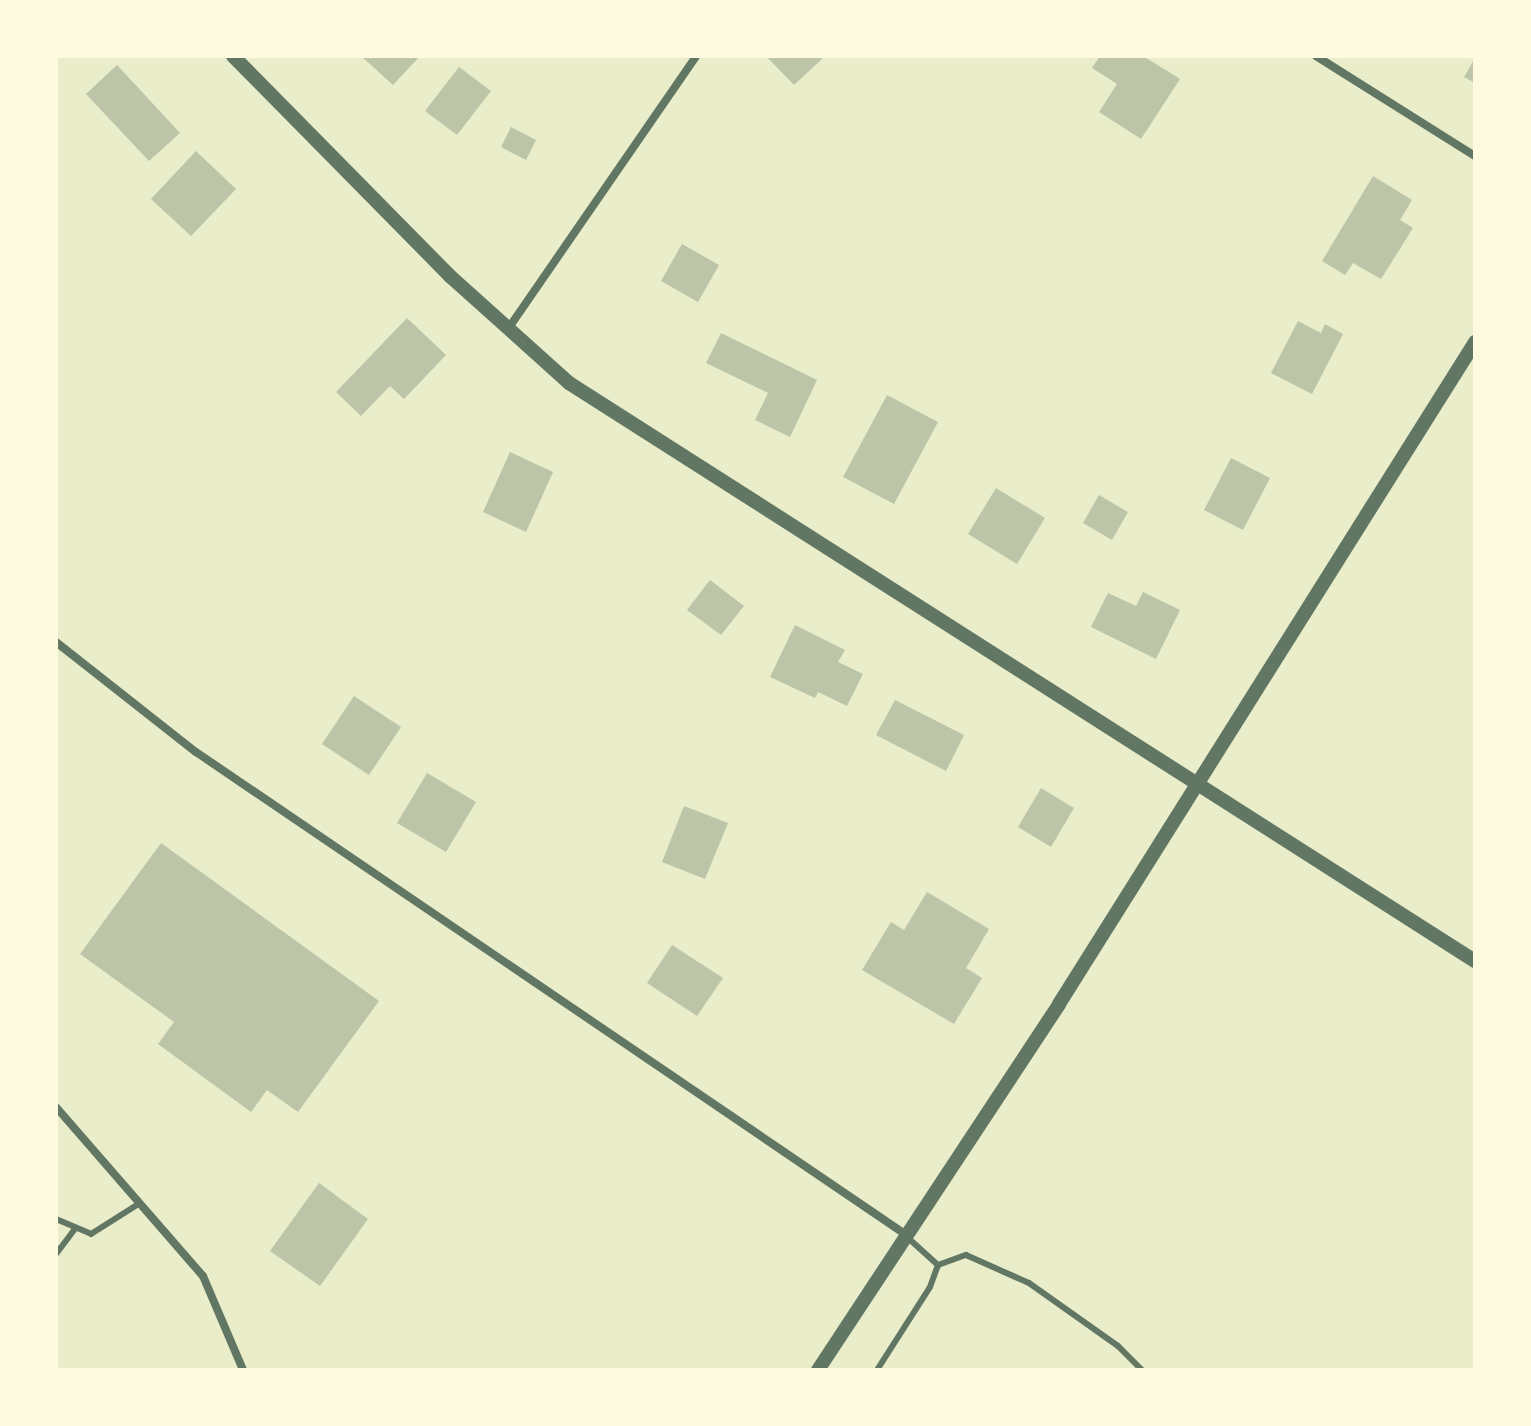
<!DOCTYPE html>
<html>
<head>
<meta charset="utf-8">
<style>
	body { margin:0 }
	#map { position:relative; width:1531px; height:1426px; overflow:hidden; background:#e9edc9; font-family:Lato,sans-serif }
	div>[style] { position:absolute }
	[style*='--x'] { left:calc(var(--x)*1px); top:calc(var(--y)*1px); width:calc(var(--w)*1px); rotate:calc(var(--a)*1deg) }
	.building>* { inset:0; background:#bcc5a7 }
	.service>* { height:6px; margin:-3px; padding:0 3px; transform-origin:3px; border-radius:3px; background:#617663 }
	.minor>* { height:8px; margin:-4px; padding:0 4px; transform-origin:4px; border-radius:4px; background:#617663 }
	.tertiary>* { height:14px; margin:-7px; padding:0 7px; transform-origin:7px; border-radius:7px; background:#617663 }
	span { translate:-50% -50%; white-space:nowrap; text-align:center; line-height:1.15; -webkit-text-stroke:8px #fefae0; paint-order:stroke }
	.frame { position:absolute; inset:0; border:58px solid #fefae0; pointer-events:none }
</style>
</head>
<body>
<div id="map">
	<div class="building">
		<i style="clip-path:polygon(361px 56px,420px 56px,393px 85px)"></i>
		<i style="clip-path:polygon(766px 56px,821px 56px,823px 58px,794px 85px)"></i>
		<i style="clip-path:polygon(1100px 56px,1143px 56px,1180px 79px,1141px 139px,1099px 112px,1117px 84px,1092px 68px)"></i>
		<i style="clip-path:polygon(1475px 58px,1475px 83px,1464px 77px)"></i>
		<i style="clip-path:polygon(117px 65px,180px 133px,149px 161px,86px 94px)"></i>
		<i style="clip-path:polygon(459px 67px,491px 91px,457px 135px,425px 111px)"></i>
		<i style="clip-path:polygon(511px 127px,536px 140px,526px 160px,501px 147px)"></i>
		<i style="clip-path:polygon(196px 151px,236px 189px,191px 236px,151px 199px)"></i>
		<i style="clip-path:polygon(1373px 176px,1412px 200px,1400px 220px,1413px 228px,1381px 279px,1353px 263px,1345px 275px,1322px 261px)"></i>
		<i style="clip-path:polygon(682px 244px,719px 265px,698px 302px,661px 281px)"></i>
		<i style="clip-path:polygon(407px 318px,446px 355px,404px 399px,390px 386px,361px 416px,336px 392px)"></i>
		<i style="clip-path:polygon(1298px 321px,1321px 333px,1325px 324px,1343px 334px,1312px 394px,1271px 373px)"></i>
		<i style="clip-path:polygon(721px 333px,817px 380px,790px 437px,755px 420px,768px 393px,706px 363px)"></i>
		<i style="clip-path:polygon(887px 395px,938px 422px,894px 504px,843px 477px)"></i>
		<i style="clip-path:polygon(510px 452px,553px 472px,526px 532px,483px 512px)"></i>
		<i style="clip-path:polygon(1231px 458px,1270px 478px,1243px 530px,1204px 510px)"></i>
		<i style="clip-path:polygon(996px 488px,1045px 518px,1017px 564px,968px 534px)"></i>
		<i style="clip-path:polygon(1099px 495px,1128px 512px,1112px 540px,1083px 523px)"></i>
		<i style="clip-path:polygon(710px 580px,744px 606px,721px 635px,687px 610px)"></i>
		<i style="clip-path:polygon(1143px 592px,1180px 610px,1156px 659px,1091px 627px,1108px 593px,1136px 606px)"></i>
		<i style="clip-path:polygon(795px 625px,845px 650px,838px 662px,863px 674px,847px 706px,818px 692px,815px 698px,770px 677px)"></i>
		<i style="clip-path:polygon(354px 696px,401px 727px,369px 775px,322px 744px)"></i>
		<i style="clip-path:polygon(895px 700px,964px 735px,946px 771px,876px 735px)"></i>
		<i style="clip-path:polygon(427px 773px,476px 802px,446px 852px,397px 823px)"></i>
		<i style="clip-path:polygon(1041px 788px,1074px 808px,1051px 847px,1018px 827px)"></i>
		<i style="clip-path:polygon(684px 806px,728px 823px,705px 879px,662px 862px)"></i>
		<i style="clip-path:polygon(161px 843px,379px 1001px,298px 1112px,267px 1090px,251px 1112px,158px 1044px,174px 1022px,80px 954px)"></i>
		<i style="clip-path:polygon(927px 892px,989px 929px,966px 968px,982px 978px,954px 1024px,862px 970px,891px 922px,904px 930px)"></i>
		<i style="clip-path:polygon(672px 945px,723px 978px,697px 1016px,647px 983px)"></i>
		<i style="clip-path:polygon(319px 1183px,368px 1219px,320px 1286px,270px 1251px)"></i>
	</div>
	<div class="service">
		<i style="--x:56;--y:1219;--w:38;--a:23"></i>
		<i style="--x:91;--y:1234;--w:58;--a:-32.3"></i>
		<i style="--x:907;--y:1237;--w:42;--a:42.1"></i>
		<i style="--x:56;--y:1254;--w:31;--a:-53"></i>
		<i style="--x:877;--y:1370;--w:98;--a:-57.4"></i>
		<i style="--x:930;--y:1287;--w:23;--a:-70"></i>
		<i style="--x:938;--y:1265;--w:30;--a:-20"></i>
		<i style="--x:966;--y:1255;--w:69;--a:24"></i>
		<i style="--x:1029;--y:1283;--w:109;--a:35.3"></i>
		<i style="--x:1118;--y:1346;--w:34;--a:45"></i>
	</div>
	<div class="minor">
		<i style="--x:1316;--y:56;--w:188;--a:32.2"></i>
		<i style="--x:508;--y:329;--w:331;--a:-55.4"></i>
		<i style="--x:56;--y:642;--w:178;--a:38.2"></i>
		<i style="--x:196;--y:752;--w:857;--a:34.21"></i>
		<i style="--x:56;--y:1107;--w:224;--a:49"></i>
		<i style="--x:203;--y:1276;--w:102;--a:66.9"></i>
	</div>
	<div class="tertiary">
		<i style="--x:233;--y:56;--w:310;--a:45.4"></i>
		<i style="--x:451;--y:277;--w:159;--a:41.9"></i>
		<i style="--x:569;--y:383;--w:1075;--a:32.54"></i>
		<i style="--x:818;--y:1370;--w:438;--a:-56.6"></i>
		<i style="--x:1059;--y:1004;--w:782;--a:-57.85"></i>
	</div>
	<div class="frame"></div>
</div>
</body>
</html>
